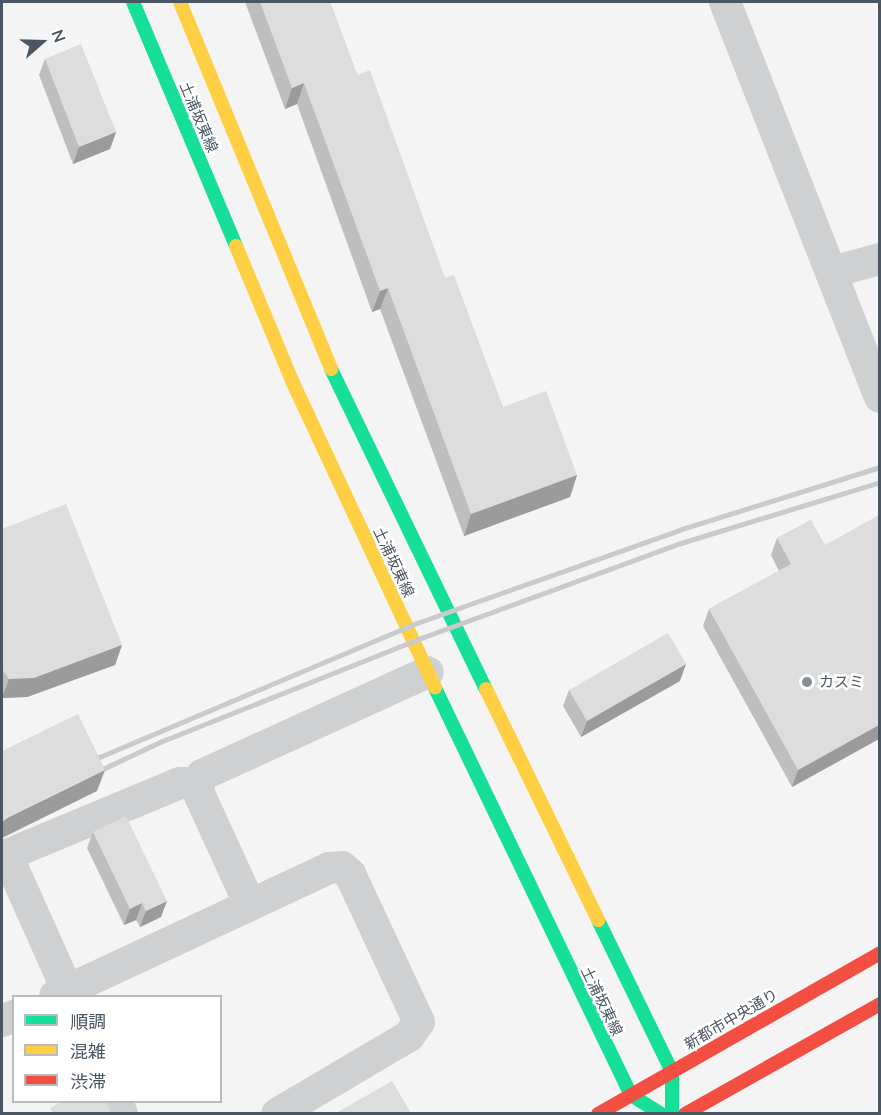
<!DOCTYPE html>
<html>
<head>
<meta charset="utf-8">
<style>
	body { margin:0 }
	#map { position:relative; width:881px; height:1115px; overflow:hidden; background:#f4f4f4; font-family:Mulish,"Noto Sans JP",sans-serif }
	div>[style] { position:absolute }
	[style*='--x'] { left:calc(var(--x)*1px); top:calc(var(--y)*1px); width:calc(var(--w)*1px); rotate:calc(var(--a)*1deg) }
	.street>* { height:32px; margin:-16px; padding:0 16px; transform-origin:16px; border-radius:16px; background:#ced0d2 }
	.fast>* { height:14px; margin:-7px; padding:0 7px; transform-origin:7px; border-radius:7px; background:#16e098 }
	.slow>* { height:14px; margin:-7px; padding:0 7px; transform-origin:7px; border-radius:7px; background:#ffcf43 }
	.jam>* { height:14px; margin:-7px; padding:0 7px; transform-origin:7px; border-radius:7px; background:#f24e42 }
	.rail>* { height:4.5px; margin:-2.25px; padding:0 2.25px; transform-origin:2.25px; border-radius:2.25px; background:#c9cacc }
	.wall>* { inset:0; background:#bebebf }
	.shaded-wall>* { inset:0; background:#9b9b9b }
	.building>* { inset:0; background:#ddddde }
	.dots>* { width:16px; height:16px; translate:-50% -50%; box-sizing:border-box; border:3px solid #fff; border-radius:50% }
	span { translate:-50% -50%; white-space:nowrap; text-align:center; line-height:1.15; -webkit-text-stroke:5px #fff; paint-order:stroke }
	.street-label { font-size:15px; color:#4a5661 }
	.poi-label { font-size:15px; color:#4a5661 }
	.left { translate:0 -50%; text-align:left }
	.frame { position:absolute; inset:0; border:3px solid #4a5661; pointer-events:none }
	.legend { position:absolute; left:12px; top:995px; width:210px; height:108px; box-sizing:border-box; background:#fff; border:2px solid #b7bbc0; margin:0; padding:8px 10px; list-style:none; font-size:18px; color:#4a5661 }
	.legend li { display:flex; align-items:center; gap:12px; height:30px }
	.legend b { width:30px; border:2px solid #b7bbc0 }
	.north { position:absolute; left:12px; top:12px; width:60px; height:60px; -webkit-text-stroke:4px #fff; paint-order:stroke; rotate:70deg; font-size:16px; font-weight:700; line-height:24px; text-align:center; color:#4a5661 }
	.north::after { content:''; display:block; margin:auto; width:21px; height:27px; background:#4a5661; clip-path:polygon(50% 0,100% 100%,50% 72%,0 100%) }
</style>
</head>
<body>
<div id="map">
	<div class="street">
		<i style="--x:725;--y:2;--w:424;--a:68.6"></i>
		<i style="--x:832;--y:272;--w:50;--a:-15.2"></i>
		<i style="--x:250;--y:905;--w:120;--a:-114.6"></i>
		<i style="--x:200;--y:796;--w:13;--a:-103"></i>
		<i style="--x:197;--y:783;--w:9;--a:-58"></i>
		<i style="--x:202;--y:775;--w:248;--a:-24.5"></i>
		<i style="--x:55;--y:996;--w:302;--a:-25"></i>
		<i style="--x:329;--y:868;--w:13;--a:-4"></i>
		<i style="--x:342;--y:867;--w:11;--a:41"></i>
		<i style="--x:350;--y:874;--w:163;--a:65"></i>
		<i style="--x:419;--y:1022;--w:17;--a:126"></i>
		<i style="--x:409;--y:1036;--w:153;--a:149.4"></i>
		<i style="--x:70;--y:996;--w:154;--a:-114.1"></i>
		<i style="--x:7;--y:855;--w:187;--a:-22.6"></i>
		<i style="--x:180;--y:783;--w:17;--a:0"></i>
		<i style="--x:2;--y:1021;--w:13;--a:-23"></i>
		<i style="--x:117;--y:1102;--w:13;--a:67"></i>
	</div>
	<div class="fast">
		<i style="--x:133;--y:2;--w:265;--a:67.1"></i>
		<i style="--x:331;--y:369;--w:356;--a:64.2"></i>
		<i style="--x:435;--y:688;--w:452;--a:64.3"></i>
		<i style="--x:631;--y:1095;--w:36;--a:32"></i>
		<i style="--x:598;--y:920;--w:169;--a:64"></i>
		<i style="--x:672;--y:1072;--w:42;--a:90"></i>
	</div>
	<div class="slow">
		<i style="--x:180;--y:2;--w:397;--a:67.6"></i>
		<i style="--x:236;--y:246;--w:148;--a:67.4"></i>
		<i style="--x:293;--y:383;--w:336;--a:65"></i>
		<i style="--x:486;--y:689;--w:257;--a:64.1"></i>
	</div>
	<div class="jam">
		<i style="--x:598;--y:1114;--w:325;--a:-29.7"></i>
		<i style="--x:685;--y:1114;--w:224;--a:-29.4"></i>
	</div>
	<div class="rail">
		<i style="--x:83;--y:764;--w:363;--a:-22.9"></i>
		<i style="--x:417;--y:623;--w:278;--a:-19.5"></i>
		<i style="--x:679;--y:530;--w:211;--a:-17.4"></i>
		<i style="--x:90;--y:775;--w:77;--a:-25.2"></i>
		<i style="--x:160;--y:742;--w:284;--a:-21.7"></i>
		<i style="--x:424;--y:637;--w:274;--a:-20.1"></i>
		<i style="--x:681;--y:543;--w:208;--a:-17"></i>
	</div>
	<div class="wall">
		<i style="clip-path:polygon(245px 2px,330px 2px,357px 75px,445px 278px,503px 407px,577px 475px,570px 497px,464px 536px,380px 309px,372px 312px,297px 104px,285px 109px)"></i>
		<i style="clip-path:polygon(45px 59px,116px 132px,110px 149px,73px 164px,39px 75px)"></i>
		<i style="clip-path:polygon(811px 520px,879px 739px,792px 787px,703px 626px,709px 609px,779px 571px,771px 555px,777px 538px)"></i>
		<i style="clip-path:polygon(2px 529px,122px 645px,115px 665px,27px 697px,2px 698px)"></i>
		<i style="clip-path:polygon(680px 681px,581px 737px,563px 706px,569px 690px)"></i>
		<i style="clip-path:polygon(93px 832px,161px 917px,140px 927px,136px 920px,124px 925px,87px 848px)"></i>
	</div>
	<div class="shaded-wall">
		<i style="clip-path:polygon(304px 83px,297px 104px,285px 109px,292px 88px)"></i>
		<i style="clip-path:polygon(116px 132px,110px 149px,73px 164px,79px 147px)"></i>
		<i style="clip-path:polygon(388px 288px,380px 309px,372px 312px,380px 291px)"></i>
		<i style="clip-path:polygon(577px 475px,570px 497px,464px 536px,471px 514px)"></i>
		<i style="clip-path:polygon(122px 645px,115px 665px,27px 697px,2px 698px,9px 679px)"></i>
		<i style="clip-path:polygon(686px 664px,680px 681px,581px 737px,587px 721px)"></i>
		<i style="clip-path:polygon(879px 725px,879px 739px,792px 787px,798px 770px)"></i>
		<i style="clip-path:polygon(105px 770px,97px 791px,2px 838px,2px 822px,7px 818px)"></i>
		<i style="clip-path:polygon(167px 901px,161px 917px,140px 927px,146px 911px)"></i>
		<i style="clip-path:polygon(142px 903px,136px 920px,124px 925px,130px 909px)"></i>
	</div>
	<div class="building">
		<i style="clip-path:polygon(260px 2px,330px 2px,357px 75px,370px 70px,445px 278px,454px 275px,503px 407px,546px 391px,577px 475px,471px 514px,388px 288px,380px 291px,304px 83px,292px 88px)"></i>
		<i style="clip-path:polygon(81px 44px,116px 132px,79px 147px,45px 59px)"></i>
		<i style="clip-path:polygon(66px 504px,122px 645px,34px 678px,9px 679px,2px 669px,2px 631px,3px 630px,2px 627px,2px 529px)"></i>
		<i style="clip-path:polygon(879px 515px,879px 725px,798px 770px,709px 609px,791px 564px,777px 538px,811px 520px,825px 545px)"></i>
		<i style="clip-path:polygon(668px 633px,686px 664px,587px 721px,569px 690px)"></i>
		<i style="clip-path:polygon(78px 714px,105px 770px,7px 818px,2px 822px,2px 751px)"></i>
		<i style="clip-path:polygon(126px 816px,167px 901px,146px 911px,142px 903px,130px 909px,93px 832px)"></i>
		<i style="clip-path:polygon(392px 1081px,411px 1113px,336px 1113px)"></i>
		<i style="clip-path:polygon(62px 1101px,105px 1101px,111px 1113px,53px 1113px,50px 1108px)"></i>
	</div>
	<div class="dots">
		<i style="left:807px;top:682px;background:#868d94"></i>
	</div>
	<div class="street-label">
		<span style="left:199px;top:117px;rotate:67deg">土浦坂東線</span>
		<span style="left:394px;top:562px;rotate:65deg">土浦坂東線</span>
		<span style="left:602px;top:1001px;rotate:64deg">土浦坂東線</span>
		<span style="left:731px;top:1019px;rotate:-30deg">新都市中央通り</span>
	</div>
	<div class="poi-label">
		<span class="left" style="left:819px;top:682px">カスミ</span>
	</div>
	<div class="frame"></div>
	<ul class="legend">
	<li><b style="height:8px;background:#16e098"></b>順調</li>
	<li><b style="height:8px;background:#ffcf43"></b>混雑</li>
	<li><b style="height:8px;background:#f24e42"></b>渋滞</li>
	</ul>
	<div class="north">N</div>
</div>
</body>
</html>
